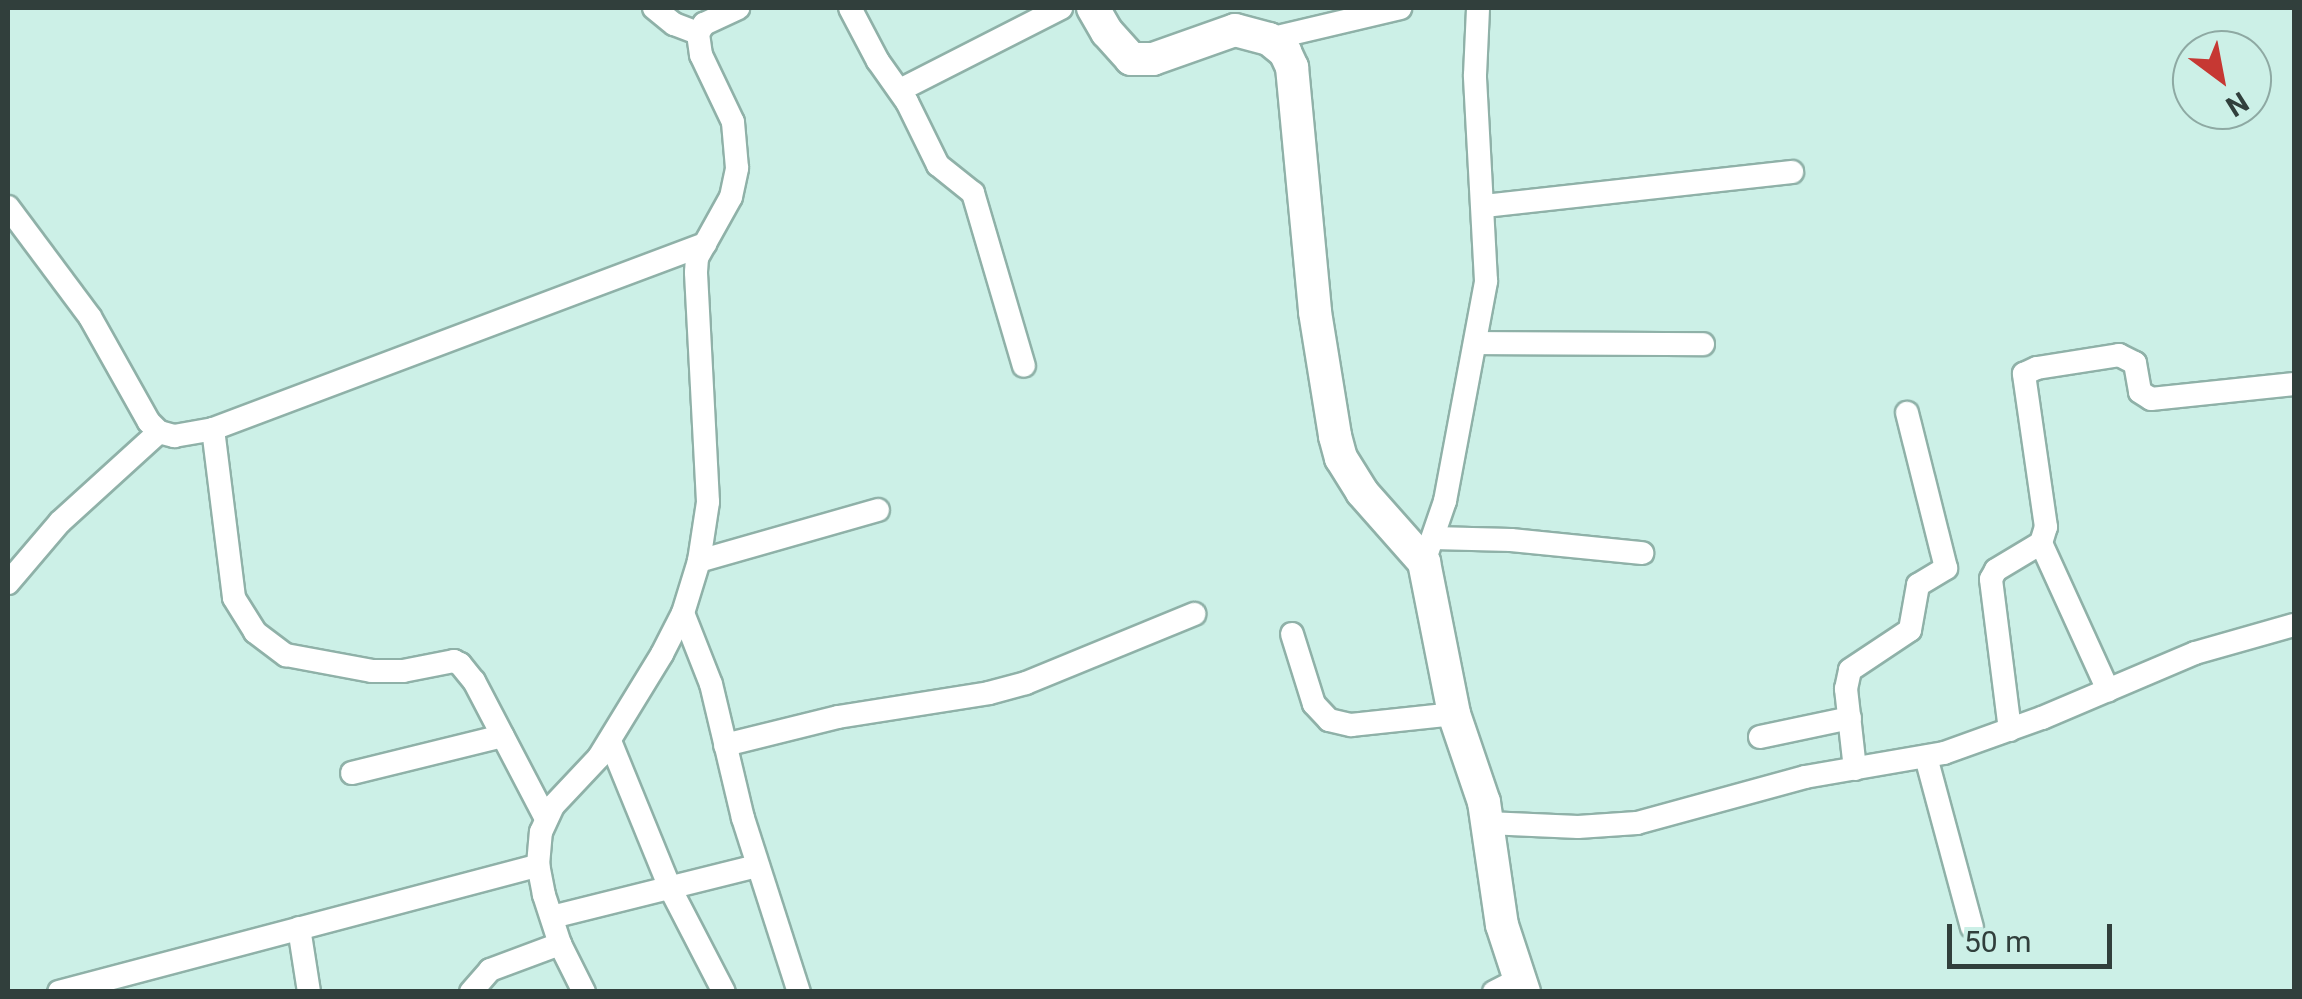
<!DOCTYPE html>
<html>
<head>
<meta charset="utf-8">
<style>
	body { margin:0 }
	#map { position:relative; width:2302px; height:999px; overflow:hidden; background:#ccf0e7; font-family:Roboto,sans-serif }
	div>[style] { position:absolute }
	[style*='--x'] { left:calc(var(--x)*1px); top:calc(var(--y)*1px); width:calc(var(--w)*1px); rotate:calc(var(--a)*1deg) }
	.roads { filter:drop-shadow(2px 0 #8fb1a8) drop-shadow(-2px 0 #8fb1a8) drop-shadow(0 2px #8fb1a8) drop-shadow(0 -2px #8fb1a8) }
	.street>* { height:22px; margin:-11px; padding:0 11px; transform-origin:11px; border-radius:11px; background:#fff }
	.secondary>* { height:32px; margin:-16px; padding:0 16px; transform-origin:16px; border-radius:16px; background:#fff }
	span { translate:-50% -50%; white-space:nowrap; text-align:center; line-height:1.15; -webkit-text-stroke:8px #ccf0e7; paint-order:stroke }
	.frame { position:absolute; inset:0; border:10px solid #313f3c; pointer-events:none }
	.north { position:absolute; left:2172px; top:30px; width:100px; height:100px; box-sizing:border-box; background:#ccf0e7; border:2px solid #8ea9a3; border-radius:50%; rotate:148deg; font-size:28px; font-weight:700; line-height:40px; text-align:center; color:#313f3c }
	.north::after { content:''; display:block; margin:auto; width:35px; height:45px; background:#c63833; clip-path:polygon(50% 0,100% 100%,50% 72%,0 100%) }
	.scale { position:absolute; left:1947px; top:924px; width:165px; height:45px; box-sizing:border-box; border:5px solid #313f3c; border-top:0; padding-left:12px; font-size:30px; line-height:35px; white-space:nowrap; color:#313f3c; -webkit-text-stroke:8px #ccf0e7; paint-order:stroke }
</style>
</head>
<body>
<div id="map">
	<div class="roads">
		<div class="street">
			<i style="--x:654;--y:8;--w:26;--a:39"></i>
			<i style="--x:674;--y:24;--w:26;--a:21"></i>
			<i style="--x:850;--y:8;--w:60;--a:62.2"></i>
			<i style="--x:878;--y:61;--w:50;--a:54.7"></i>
			<i style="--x:907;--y:102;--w:70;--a:63.8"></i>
			<i style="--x:938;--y:165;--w:45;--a:38.7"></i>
			<i style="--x:973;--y:193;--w:180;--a:73.6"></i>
			<i style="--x:1269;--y:39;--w:135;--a:-13.3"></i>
			<i style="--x:900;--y:90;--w:181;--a:-27"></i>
			<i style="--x:1484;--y:206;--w:310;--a:-6.3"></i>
			<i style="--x:8;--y:207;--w:137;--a:53.3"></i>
			<i style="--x:90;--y:317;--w:120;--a:60.7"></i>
			<i style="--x:149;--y:422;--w:14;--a:45"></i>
			<i style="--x:159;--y:432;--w:16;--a:15"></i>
			<i style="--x:174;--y:436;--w:40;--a:-10"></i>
			<i style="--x:213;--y:429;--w:526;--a:-20.61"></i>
			<i style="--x:1476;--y:343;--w:227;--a:0.3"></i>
			<i style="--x:213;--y:429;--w:170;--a:82.9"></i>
			<i style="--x:234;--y:598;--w:40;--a:58"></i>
			<i style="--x:255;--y:632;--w:39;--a:37"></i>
			<i style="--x:286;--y:655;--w:87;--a:10.5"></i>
			<i style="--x:372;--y:671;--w:31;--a:0"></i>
			<i style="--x:403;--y:671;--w:52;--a:-11.1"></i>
			<i style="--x:454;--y:661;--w:7;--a:27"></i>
			<i style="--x:460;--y:664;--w:22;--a:51"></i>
			<i style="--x:474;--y:681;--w:156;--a:62.4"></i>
			<i style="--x:1433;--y:538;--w:78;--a:1.5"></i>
			<i style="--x:1511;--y:540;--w:132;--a:5.7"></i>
			<i style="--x:2041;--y:543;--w:162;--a:65.5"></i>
			<i style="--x:699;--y:561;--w:186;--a:-15.9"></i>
			<i style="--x:1424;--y:562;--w:65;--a:-71"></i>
			<i style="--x:1445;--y:501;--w:224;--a:-79.4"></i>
			<i style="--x:1486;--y:281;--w:206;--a:-93.1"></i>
			<i style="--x:1475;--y:75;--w:67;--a:-87.4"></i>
			<i style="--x:8;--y:583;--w:80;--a:-49.6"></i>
			<i style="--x:60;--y:522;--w:134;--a:-42.3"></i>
			<i style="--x:683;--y:613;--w:76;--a:68.5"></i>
			<i style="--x:711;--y:684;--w:138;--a:76.6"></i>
			<i style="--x:743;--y:818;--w:183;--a:72.2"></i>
			<i style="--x:1292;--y:634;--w:73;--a:72.6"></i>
			<i style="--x:1314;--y:704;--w:22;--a:47"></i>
			<i style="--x:1329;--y:720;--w:23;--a:13"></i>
			<i style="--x:1351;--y:725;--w:104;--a:-6.1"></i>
			<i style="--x:2010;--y:730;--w:152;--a:-97.2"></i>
			<i style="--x:1991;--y:579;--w:10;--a:-61"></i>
			<i style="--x:1996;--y:570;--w:52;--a:-31"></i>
			<i style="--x:2041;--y:543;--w:17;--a:-73"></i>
			<i style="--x:2046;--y:527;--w:155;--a:-98.2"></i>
			<i style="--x:2024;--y:374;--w:14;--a:-25"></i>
			<i style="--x:2037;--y:368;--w:83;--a:-9"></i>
			<i style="--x:2119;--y:355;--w:18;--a:27"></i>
			<i style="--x:2135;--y:363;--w:29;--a:80"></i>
			<i style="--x:2140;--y:392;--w:13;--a:32"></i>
			<i style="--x:2151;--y:399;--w:144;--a:-6"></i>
			<i style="--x:1760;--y:737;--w:92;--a:-11.9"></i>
			<i style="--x:610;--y:741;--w:159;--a:67.8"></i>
			<i style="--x:670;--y:888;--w:117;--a:62.6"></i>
			<i style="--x:725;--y:745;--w:116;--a:-13.9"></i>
			<i style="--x:838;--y:717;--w:153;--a:-9"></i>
			<i style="--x:989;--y:693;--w:38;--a:-15"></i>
			<i style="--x:1026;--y:683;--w:182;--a:-22.3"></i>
			<i style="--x:1926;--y:757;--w:176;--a:74.9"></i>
			<i style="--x:1855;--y:769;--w:81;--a:-96.4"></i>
			<i style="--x:1846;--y:689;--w:19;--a:-78"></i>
			<i style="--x:1850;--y:670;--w:72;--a:-33.7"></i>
			<i style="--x:1910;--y:630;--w:46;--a:-79.9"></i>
			<i style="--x:1918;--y:585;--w:33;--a:-31"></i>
			<i style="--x:1946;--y:568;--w:160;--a:-104.1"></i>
			<i style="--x:352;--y:773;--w:155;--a:-13.8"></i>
			<i style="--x:1487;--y:823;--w:91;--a:2.5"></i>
			<i style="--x:1578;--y:827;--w:59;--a:-3.9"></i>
			<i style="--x:1637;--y:823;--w:174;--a:-15.3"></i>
			<i style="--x:1805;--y:777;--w:141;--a:-9.8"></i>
			<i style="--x:1944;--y:753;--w:104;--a:-19.7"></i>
			<i style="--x:2042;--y:718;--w:166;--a:-23"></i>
			<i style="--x:2195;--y:653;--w:103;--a:-15.8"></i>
			<i style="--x:552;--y:917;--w:211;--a:-14"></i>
			<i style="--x:299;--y:928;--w:65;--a:81.1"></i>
			<i style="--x:59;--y:992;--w:496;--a:-14.8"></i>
			<i style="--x:471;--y:992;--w:29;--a:-49"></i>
			<i style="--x:490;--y:970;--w:75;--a:-20.4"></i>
			<i style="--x:584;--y:992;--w:54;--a:-116.6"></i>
			<i style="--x:560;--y:944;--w:52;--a:-108.1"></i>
			<i style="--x:544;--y:895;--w:31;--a:-101"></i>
			<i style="--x:538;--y:865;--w:33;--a:-85"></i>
			<i style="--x:541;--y:832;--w:29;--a:-65"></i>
			<i style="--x:553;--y:806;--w:67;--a:-46.8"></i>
			<i style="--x:599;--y:757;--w:121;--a:-58.5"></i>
			<i style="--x:662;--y:654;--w:46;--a:-62.9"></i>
			<i style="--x:683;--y:613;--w:54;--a:-72.9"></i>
			<i style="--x:699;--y:561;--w:60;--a:-81.3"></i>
			<i style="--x:708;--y:502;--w:230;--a:-93"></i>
			<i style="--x:696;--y:272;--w:14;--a:-86"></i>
			<i style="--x:697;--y:258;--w:70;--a:-60.9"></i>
			<i style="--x:731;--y:197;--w:30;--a:-78"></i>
			<i style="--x:737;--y:168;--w:46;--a:-95"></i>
			<i style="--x:733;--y:122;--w:74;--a:-115.5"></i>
			<i style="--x:701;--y:55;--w:22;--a:-98"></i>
			<i style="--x:698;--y:33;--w:11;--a:-56"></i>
			<i style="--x:704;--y:24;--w:38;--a:-25"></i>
			<i style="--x:1494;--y:992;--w:28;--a:-27"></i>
		</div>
		<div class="secondary">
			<i style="--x:1093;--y:8;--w:28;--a:60"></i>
			<i style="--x:1107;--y:32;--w:36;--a:48"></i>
			<i style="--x:1131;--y:59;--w:22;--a:0"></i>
			<i style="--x:1153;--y:59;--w:87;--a:-19.5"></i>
			<i style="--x:1235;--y:30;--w:35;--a:15"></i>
			<i style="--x:1269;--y:39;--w:21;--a:39"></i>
			<i style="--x:1285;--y:52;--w:17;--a:65"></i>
			<i style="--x:1292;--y:67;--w:246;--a:84.6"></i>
			<i style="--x:1315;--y:312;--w:126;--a:80.8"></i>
			<i style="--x:1335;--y:436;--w:23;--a:75"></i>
			<i style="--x:1341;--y:458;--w:40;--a:58"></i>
			<i style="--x:1362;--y:492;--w:94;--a:48.5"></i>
			<i style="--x:1424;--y:562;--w:155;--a:78.8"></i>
			<i style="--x:1454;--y:714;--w:93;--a:71.2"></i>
			<i style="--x:1484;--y:802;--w:124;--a:81.7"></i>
			<i style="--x:1502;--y:925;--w:71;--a:71.8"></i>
		</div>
	</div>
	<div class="frame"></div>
	<div class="north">N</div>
	<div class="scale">50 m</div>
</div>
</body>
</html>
